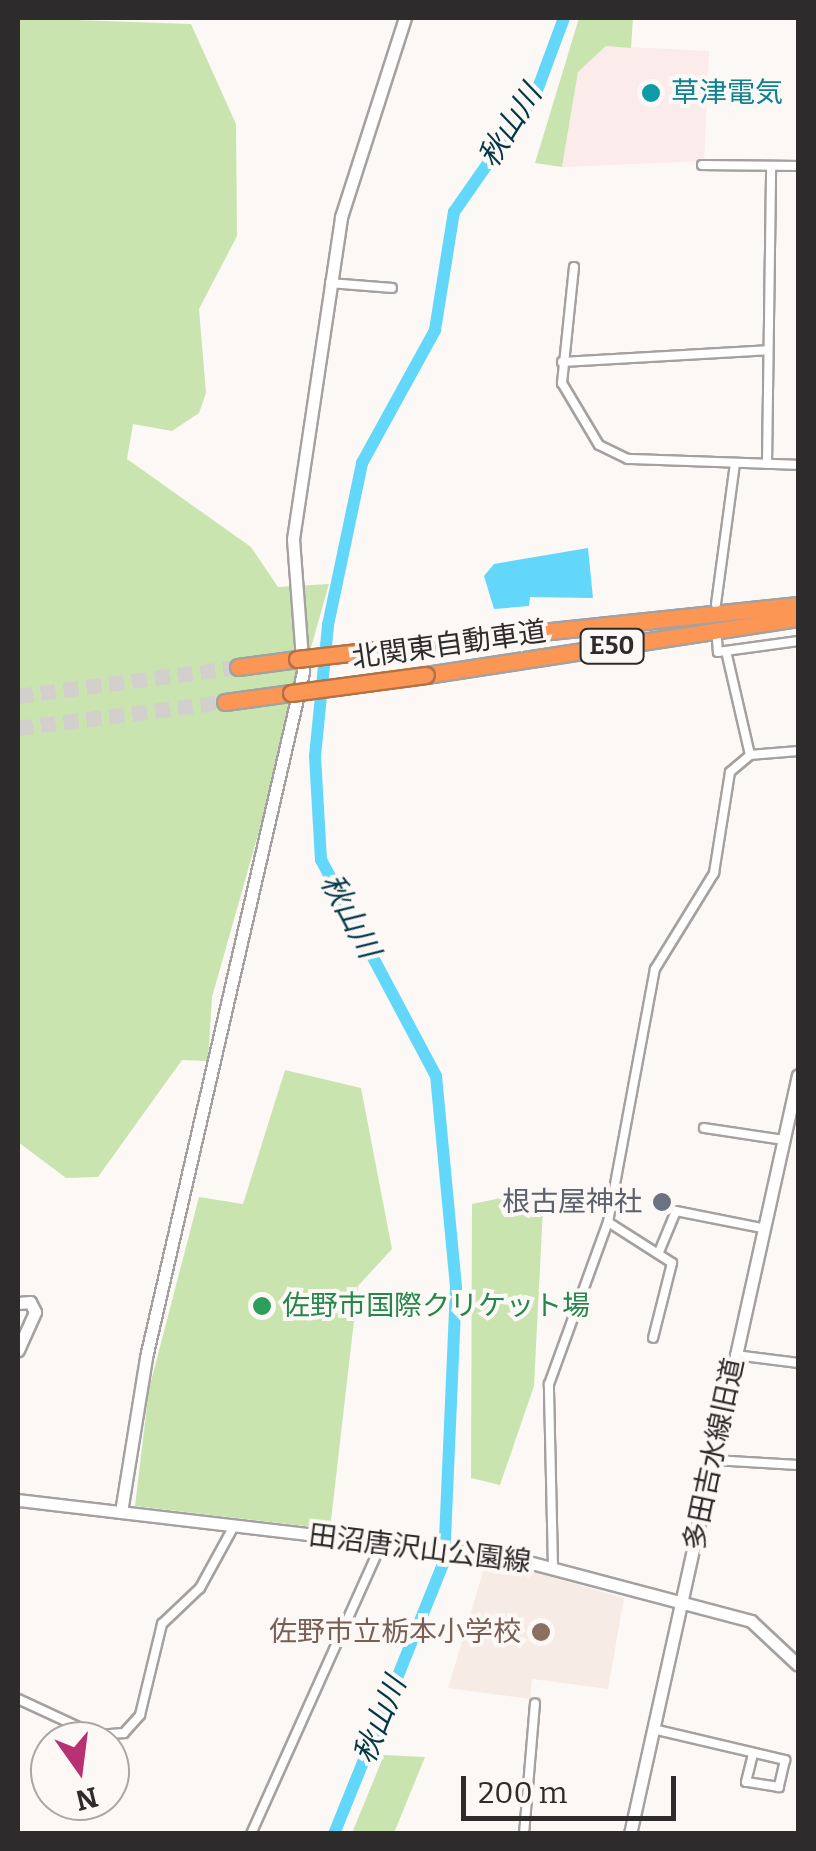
<!DOCTYPE html>
<html>
<head>
<meta charset="utf-8">
<style>
	body { margin:0 }
	#map { position:relative; width:816px; height:1851px; overflow:hidden; background:#fcf8f6; font-family:Bitter,"Noto Sans JP",serif }
	div>[style] { position:absolute }
	[style*='--x'] { left:calc(var(--x)*1px); top:calc(var(--y)*1px); width:calc(var(--w)*1px); rotate:calc(var(--a)*1deg) }
	.industrial>* { inset:0; background:#fbebea }
	.built>* { inset:0; background:#f6ece5 }
	.green>* { inset:0; background:#cae4af }
	.water>* { inset:0; background:#62d7fa }
	.river>* { height:12px; margin:-6px; padding:0 6px; transform-origin:6px; border-radius:6px; background:#62d7fa }
	.highway-tunnel>* { height:15px; margin-top:-7.5px; transform-origin:0; background:repeating-linear-gradient(90deg,#d3cfcd 0 15px,transparent 0 23px) }
	.roads { filter:drop-shadow(2px 0 #a4a1a0) drop-shadow(-2px 0 #a4a1a0) drop-shadow(0 2px #a4a1a0) drop-shadow(0 -2px #a4a1a0) }
	.street>* { height:8px; margin:-4px; padding:0 4px; transform-origin:4px; border-radius:4px; background:#fff }
	.secondary>* { height:11px; margin:-5.5px; padding:0 5.5px; transform-origin:5.5px; border-radius:5.5px; background:#fff }
	.highway>* { height:15px; margin:-7.5px; padding:0 7.5px; transform-origin:7.5px; border-radius:7.5px; background:#fb9655 }
	.bridges { filter:drop-shadow(2px 0 #b37146) drop-shadow(-2px 0 #b37146) drop-shadow(0 2px #b37146) drop-shadow(0 -2px #b37146) }
	.highway-bridge>* { height:15px; margin:-7.5px; padding:0 7.5px; transform-origin:7.5px; border-radius:7.5px; background:#fb9655 }
	.dots>* { width:28px; height:28px; translate:-50% -50%; box-sizing:border-box; border:5px solid #fcf8f6; border-radius:50% }
	span { translate:-50% -50%; white-space:nowrap; text-align:center; line-height:1.15; -webkit-text-stroke:8px #fcf8f6; paint-order:stroke }
	.shield-label span { padding:2px 8px; background:#fcf8f6; border:2px solid; border-radius:8px; -webkit-text-stroke-width:0 }
	.shield-label { font-size:25px; color:#2d2b2b; font-weight:700 }
	.culture-label { font-size:28px; color:#0d838f }
	.left { translate:0 -50%; text-align:left }
	.street-label { font-size:28px; color:#2d2b2b }
	.worship-label { font-size:28px; color:#5b616d }
	.right { translate:-100% -50%; text-align:right }
	.leisure-label { font-size:28px; color:#27864d }
	.education-label { font-size:28px; color:#785e54 }
	.water-label { font-size:30px; color:#003846; font-style:italic }
	.frame { position:absolute; inset:0; border:20px solid #2d2b2b; pointer-events:none }
	.north { position:absolute; left:30px; top:1721px; width:100px; height:100px; box-sizing:border-box; background:#fcf8f6; border:2px solid #a9a6a5; border-radius:50%; rotate:166deg; font-size:28px; font-weight:700; line-height:40px; text-align:center; color:#2d2b2b }
	.north::after { content:''; display:block; margin:auto; width:35px; height:45px; background:#b73174; clip-path:polygon(50% 0,100% 100%,50% 72%,0 100%) }
	.scale { position:absolute; left:461px; top:1776px; width:215px; height:45px; box-sizing:border-box; border:5px solid #2d2b2b; border-top:0; padding-left:12px; font-size:30px; line-height:35px; white-space:nowrap; color:#2d2b2b; -webkit-text-stroke:8px #fcf8f6; paint-order:stroke }
</style>
</head>
<body>
<div id="map">
	<div class="industrial">
		<i style="clip-path:polygon(606px 46px,709px 51px,704px 161px,562px 167px,578px 72px)"></i>
	</div>
	<div class="built">
		<i style="clip-path:polygon(505px 1563px,624px 1598px,608px 1689px,532px 1679px,530px 1699px,448px 1688px,485px 1565px)"></i>
	</div>
	<div class="green">
		<i style="clip-path:polygon(18px 18px,191px 24px,236px 124px,237px 236px,199px 309px,206px 393px,199px 413px,172px 431px,133px 424px,127px 459px,251px 547px,278px 587px,329px 584px,212px 997px,208px 1061px,182px 1060px,98px 1177px,66px 1178px,18px 1142px)"></i>
		<i style="clip-path:polygon(579px 18px,633px 18px,631px 48px,606px 46px,578px 72px,562px 167px,535px 163px)"></i>
		<i style="clip-path:polygon(285px 1070px,361px 1088px,392px 1249px,358px 1286px,330px 1529px,135px 1506px,149px 1389px,199px 1197px,243px 1204px)"></i>
		<i style="clip-path:polygon(544px 1189px,534px 1386px,500px 1485px,471px 1478px,472px 1204px)"></i>
		<i style="clip-path:polygon(384px 1755px,425px 1757px,394px 1833px,352px 1833px)"></i>
	</div>
	<div class="water">
		<i style="clip-path:polygon(588px 548px,593px 598px,530px 597px,529px 606px,494px 609px,484px 576px,494px 564px)"></i>
	</div>
	<div class="river">
		<i style="--x:334;--y:1834;--w:293;--a:-68"></i>
		<i style="--x:444;--y:1562;--w:275;--a:-87.5"></i>
		<i style="--x:456;--y:1287;--w:212;--a:-95.4"></i>
		<i style="--x:436;--y:1076;--w:245;--a:-118"></i>
		<i style="--x:321;--y:860;--w:104;--a:-93.3"></i>
		<i style="--x:315;--y:756;--w:132;--a:-84.3"></i>
		<i style="--x:328;--y:625;--w:166;--a:-78.1"></i>
		<i style="--x:362;--y:463;--w:152;--a:-61.2"></i>
		<i style="--x:435;--y:330;--w:120;--a:-80.9"></i>
		<i style="--x:454;--y:212;--w:141;--a:-55.1"></i>
		<i style="--x:535;--y:96;--w:83;--a:-69.6"></i>
	</div>
	<div class="highway-tunnel">
		<i style="--x:18;--y:696;--w:222;--a:-7.5"></i>
		<i style="--x:18;--y:728;--w:209;--a:-7.2"></i>
	</div>
	<div class="roads">
		<div class="street">
			<i style="--x:702;--y:165;--w:96;--a:0.6"></i>
			<i style="--x:574;--y:267;--w:117;--a:95.9"></i>
			<i style="--x:562;--y:383;--w:72;--a:59.2"></i>
			<i style="--x:599;--y:445;--w:32;--a:26"></i>
			<i style="--x:628;--y:459;--w:170;--a:2"></i>
			<i style="--x:330;--y:283;--w:62;--a:4.6"></i>
			<i style="--x:562;--y:362;--w:206;--a:-3.3"></i>
			<i style="--x:767;--y:464;--w:297;--a:-89.2"></i>
			<i style="--x:716;--y:604;--w:141;--a:-82.3"></i>
			<i style="--x:717;--y:639;--w:13;--a:86"></i>
			<i style="--x:718;--y:652;--w:81;--a:-7.8"></i>
			<i style="--x:726;--y:651;--w:107;--a:77"></i>
			<i style="--x:704;--y:1128;--w:80;--a:8.6"></i>
			<i style="--x:608;--y:1222;--w:76;--a:32.6"></i>
			<i style="--x:672;--y:1263;--w:77;--a:104.2"></i>
			<i style="--x:659;--y:1252;--w:44;--a:-67.5"></i>
			<i style="--x:676;--y:1211;--w:88;--a:11.2"></i>
			<i style="--x:735;--y:1355;--w:64;--a:7.2"></i>
			<i style="--x:713;--y:1460;--w:85;--a:3.4"></i>
			<i style="--x:553;--y:1567;--w:183;--a:-91.3"></i>
			<i style="--x:549;--y:1384;--w:172;--a:-70"></i>
			<i style="--x:608;--y:1222;--w:257;--a:-79.5"></i>
			<i style="--x:655;--y:969;--w:113;--a:-58.4"></i>
			<i style="--x:714;--y:873;--w:102;--a:-81"></i>
			<i style="--x:730;--y:772;--w:26;--a:-40"></i>
			<i style="--x:750;--y:755;--w:48;--a:-4.8"></i>
			<i style="--x:18;--y:1699;--w:86;--a:24.8"></i>
			<i style="--x:96;--y:1735;--w:28;--a:-4"></i>
			<i style="--x:124;--y:1733;--w:24;--a:-48"></i>
			<i style="--x:140;--y:1715;--w:94;--a:-76.4"></i>
			<i style="--x:162;--y:1624;--w:52;--a:-43.5"></i>
			<i style="--x:200;--y:1588;--w:71;--a:-61.3"></i>
			<i style="--x:653;--y:1729;--w:136;--a:13.2"></i>
			<i style="--x:785;--y:1760;--w:28;--a:103"></i>
			<i style="--x:779;--y:1787;--w:33;--a:-171"></i>
			<i style="--x:746;--y:1782;--w:30;--a:-76"></i>
			<i style="--x:251;--y:1834;--w:319;--a:-65.8"></i>
			<i style="--x:524;--y:1834;--w:131;--a:-85.2"></i>
		</div>
		<div class="secondary">
			<i style="--x:18;--y:1303;--w:12;--a:-5"></i>
			<i style="--x:30;--y:1302;--w:11;--a:63"></i>
			<i style="--x:35;--y:1312;--w:42;--a:114.1"></i>
			<i style="--x:18;--y:1500;--w:498;--a:6.7"></i>
			<i style="--x:513;--y:1558;--w:246;--a:14.8"></i>
			<i style="--x:751;--y:1621;--w:64;--a:43.1"></i>
			<i style="--x:121;--y:1512;--w:157;--a:-80.8"></i>
			<i style="--x:146;--y:1357;--w:703;--a:-77.09"></i>
			<i style="--x:303;--y:672;--w:133;--a:-94.3"></i>
			<i style="--x:293;--y:539;--w:326;--a:-81.5"></i>
			<i style="--x:341;--y:217;--w:209;--a:-72.2"></i>
			<i style="--x:630;--y:1834;--w:777;--a:-77.52"></i>
		</div>
		<div class="highway">
			<i style="--x:427;--y:644;--w:373;--a:-6"></i>
			<i style="--x:238;--y:667;--w:60;--a:-7.7"></i>
			<i style="--x:426;--y:675;--w:376;--a:-8.7"></i>
			<i style="--x:225;--y:702;--w:67;--a:-7.8"></i>
		</div>
	</div>
	<div class="bridges">
		<div class="highway-bridge">
			<i style="--x:297;--y:659;--w:131;--a:-6.6"></i>
			<i style="--x:291;--y:693;--w:136;--a:-7.6"></i>
		</div>
	</div>
	<div class="dots">
		<i style="left:651px;top:93px;background:#0f9aa8"></i>
		<i style="left:662px;top:1202px;background:#6b7280"></i>
		<i style="left:262px;top:1306px;background:#2e9e5b"></i>
		<i style="left:541px;top:1632px;background:#8d6e63"></i>
	</div>
	<div class="shield-label">
		<span style="left:612px;top:646px">E50</span>
	</div>
	<div class="culture-label">
		<span class="left" style="left:671px;top:93px">草津電気</span>
	</div>
	<div class="street-label">
		<span style="left:449px;top:645px;rotate:-8deg">北関東自動車道</span>
		<span style="left:714px;top:1454px;rotate:-78deg">多田吉水線旧道</span>
		<span style="left:420px;top:1549px;rotate:7deg">田沼唐沢山公園線</span>
	</div>
	<div class="worship-label">
		<span class="right" style="left:642px;top:1202px">根古屋神社</span>
	</div>
	<div class="leisure-label">
		<span class="left" style="left:282px;top:1306px">佐野市国際クリケット場</span>
	</div>
	<div class="education-label">
		<span class="right" style="left:521px;top:1632px">佐野市立栃本小学校</span>
	</div>
	<div class="water-label">
		<span style="left:510px;top:126px;rotate:-58deg">秋山川</span>
		<span style="left:350px;top:916px;rotate:62deg">秋山川</span>
		<span style="left:380px;top:1720px;rotate:-68deg">秋山川</span>
	</div>
	<div class="frame"></div>
	<div class="north">N</div>
	<div class="scale">200 m</div>
</div>
</body>
</html>
